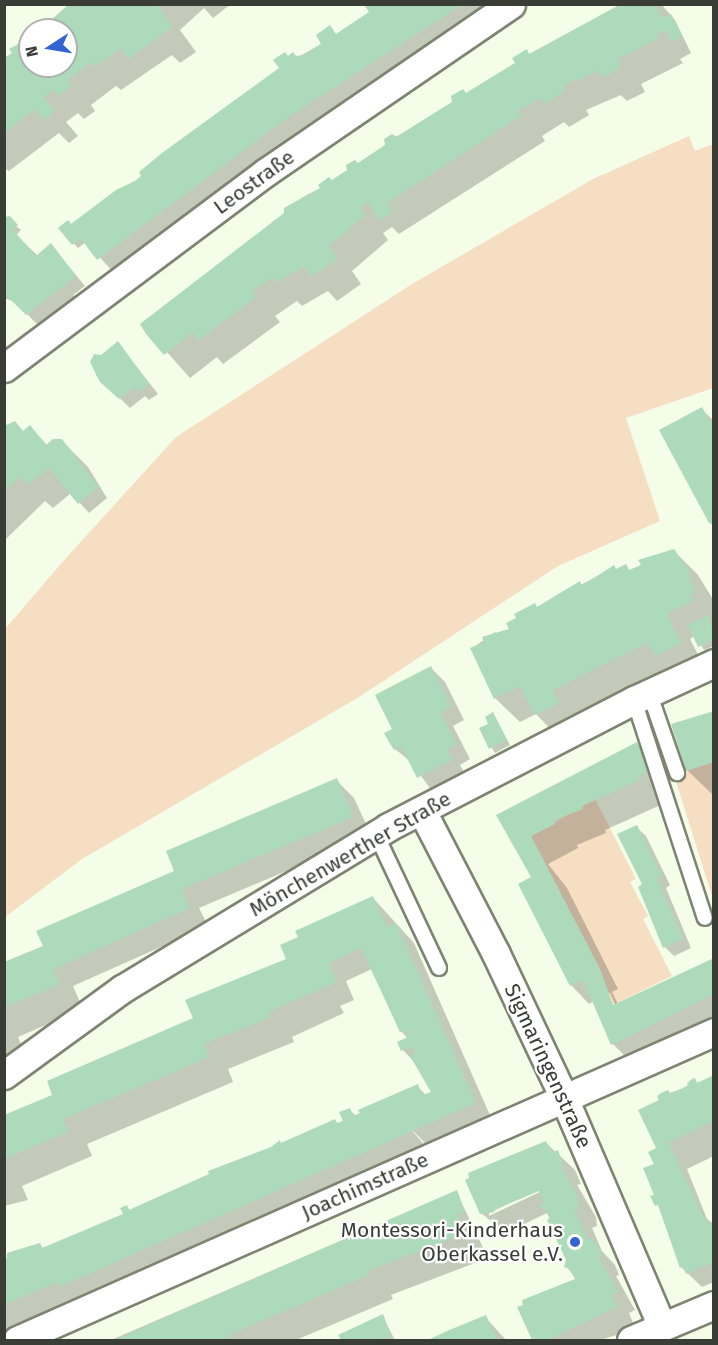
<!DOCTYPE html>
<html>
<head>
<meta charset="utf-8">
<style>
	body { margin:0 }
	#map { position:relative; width:718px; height:1345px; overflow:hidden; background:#f4fde8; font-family:"Fira Sans",sans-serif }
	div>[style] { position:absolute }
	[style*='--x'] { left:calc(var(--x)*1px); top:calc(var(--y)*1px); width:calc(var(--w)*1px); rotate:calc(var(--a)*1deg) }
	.green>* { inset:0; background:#f6dec3 }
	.shadow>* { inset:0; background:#0003 }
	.building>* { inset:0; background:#addaba }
	.roads { filter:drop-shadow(2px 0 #7d8572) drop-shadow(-2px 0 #7d8572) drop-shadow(0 2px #7d8572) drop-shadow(0 -2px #7d8572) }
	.lane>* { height:14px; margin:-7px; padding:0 7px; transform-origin:7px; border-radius:7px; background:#fff }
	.street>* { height:27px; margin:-13.5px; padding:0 13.5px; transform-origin:13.5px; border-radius:13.5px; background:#fff }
	.dots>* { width:16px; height:16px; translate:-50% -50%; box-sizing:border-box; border:3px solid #fff; border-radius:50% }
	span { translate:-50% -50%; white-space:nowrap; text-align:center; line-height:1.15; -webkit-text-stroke:4.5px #fff; paint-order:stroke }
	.street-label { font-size:21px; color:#393d35 }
	.poi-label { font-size:21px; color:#393d35 }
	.right { translate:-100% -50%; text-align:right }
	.frame { position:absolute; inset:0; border:6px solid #393d35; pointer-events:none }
	.north { position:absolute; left:18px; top:18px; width:60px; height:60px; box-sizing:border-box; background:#fff; border:2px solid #b0b1ae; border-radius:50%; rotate:258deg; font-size:16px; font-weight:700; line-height:24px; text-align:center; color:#393d35 }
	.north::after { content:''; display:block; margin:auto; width:21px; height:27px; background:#3363d2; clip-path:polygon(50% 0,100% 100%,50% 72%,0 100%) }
</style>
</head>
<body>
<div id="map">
	<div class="green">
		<i style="clip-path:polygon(689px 136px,695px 151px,713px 144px,713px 388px,626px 418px,660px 521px,558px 566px,359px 697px,82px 859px,5px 917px,5px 629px,66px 558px,176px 437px,412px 284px,593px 179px)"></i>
		<i style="clip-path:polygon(713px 762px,713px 899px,674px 775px)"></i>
		<i style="clip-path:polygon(595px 799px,636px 879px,630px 882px,648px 916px,643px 919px,672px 976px,613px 1005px,600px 970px,531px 836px)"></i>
	</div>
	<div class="shadow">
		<i style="clip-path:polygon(78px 4px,231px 4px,213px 18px,204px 8px,180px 30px,196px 52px,180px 63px,172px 55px,121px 90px,116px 86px,91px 105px,95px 111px,84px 119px,78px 113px,66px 122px,78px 136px,69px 143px,59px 133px,9px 171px,4px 168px,4px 60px,14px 54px,11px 50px,19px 43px,23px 47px,30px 42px,30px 66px,66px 66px,66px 30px,45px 30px)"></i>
		<i style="clip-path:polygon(371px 4px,521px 4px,123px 283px,86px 242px,78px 248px,60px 228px,71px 226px,136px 182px,281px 68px,288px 58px,297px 58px,338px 34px,371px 12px)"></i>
		<i style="clip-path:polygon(625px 4px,661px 4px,675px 20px,691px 53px,680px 59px,683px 63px,641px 84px,645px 92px,627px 101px,621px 95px,586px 110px,589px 115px,569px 127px,564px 122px,542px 136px,545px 141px,399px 234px,392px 227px,383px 233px,388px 240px,352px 271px,361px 284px,337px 301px,328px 291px,302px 306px,297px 301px,275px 316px,280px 322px,223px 364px,217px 357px,190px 378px,142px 324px,285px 214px,285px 209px,310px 193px,312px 196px,387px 145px,393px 135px,399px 137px,517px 64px,526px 51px,530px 55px)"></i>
		<i style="clip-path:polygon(4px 217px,21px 230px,16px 235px,38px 256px,51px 245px,85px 286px,73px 295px,78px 300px,41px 328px,15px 302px,4px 298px,4px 231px,12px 233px,4px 227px)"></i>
		<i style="clip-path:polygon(118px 343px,158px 394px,149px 400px,145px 396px,130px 408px,96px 375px,101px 356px)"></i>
		<i style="clip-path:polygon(701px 409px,714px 421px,714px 526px,710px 522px)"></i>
		<i style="clip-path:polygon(15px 423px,24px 432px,30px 427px,48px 446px,63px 442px,88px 467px,107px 498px,89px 513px,71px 493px,53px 508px,45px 501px,4px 541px,4px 428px)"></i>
		<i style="clip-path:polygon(673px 550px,698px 575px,714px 601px,714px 646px,704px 650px,695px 636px,690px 639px,705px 668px,671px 668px,579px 713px,583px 727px,560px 739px,536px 714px,520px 722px,495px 698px,471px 649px,495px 632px,499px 636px,511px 630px,538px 608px,614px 567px,617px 570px,625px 566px,631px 571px)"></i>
		<i style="clip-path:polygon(431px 668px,445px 682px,464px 720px,453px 726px,470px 759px,460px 765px,465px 774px,432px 791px,411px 762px,395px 749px,394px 729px)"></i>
		<i style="clip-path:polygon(714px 712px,714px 794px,712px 794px,687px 770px)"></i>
		<i style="clip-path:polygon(493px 714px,510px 745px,495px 753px,481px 729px,490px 724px)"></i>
		<i style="clip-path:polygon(evenodd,637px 744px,661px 768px,675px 794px,662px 801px,663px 804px,605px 830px,606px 833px,577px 845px,578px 848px,548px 864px,567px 888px,618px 989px,612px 992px,618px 1004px,714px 959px,714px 1031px,637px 1068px,613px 1044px,594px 1001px,589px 1004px,571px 985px,534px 877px,516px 847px,637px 744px,607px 993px,610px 993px,618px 1011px,615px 1012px,607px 993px)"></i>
		<i style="clip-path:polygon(336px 780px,354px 798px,371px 835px,199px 908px,208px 926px,73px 986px,83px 1009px,18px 1037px,24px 1052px,4px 1060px,4px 964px,42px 947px)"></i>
		<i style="clip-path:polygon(636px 827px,646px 836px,670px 885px,666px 888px,691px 948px,674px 956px,665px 947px,644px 885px)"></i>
		<i style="clip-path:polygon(373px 898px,414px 943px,493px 1122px,432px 1150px,407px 1125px,434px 1156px,4px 1340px,4px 1260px,40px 1245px,44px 1249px,125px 1214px,127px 1207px,131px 1211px,282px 1144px,345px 1122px,349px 1109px,356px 1116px,417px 1086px,426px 1095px,433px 1092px,418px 1066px,403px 1050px,399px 1042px,408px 1039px,401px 1031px,372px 969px,346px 981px,354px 1000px,340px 1006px,344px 1013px,292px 1037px,294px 1042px,228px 1069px,233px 1082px,87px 1144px,92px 1156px,22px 1186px,28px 1200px,4px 1206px,4px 1116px,54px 1095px,195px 1019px,288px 959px)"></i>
		<i style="clip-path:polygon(714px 1077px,714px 1156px,687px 1169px,707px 1219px,714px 1224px,714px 1282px,702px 1287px,681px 1267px,645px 1169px,656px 1165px,659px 1096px,689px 1087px,687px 1083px,694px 1080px,699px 1084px)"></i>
		<i style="clip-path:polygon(evenodd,546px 1143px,575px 1170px,581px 1184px,577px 1185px,596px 1217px,597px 1226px,592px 1228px,602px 1251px,615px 1265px,619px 1275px,616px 1276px,635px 1310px,629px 1313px,634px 1325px,623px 1333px,600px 1340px,533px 1340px,519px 1308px,577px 1280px,566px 1266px,568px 1260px,547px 1213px,506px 1233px,481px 1213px,546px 1143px,545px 1186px,546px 1189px,489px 1216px,489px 1213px,545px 1186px)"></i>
		<i style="clip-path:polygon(456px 1191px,488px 1258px,391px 1295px,393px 1299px,296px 1340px,111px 1340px)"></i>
		<i style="clip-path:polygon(382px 1316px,395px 1340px,342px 1340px,340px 1336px)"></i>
		<i style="clip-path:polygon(485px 1317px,506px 1340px,432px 1340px)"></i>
	</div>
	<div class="building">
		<i style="clip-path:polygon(69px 4px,156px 4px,173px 27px,128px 59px,121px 48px,95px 67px,91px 62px,68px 80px,72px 86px,59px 96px,53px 90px,43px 97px,55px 111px,44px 120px,35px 109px,4px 133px,4px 58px,12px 53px,9px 49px,30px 38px,30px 66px,66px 66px,66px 30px,40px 30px)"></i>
		<i style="clip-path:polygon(368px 4px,463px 4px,290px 116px,97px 260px,81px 239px,72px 245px,58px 228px,68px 220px,71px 224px,116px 190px,135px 181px,141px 176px,139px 172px,162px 153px,279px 68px,273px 60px,285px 52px,288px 56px,293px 52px,296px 56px,304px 55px,321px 44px,316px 35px,330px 25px,336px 34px,369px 12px,365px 6px)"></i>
		<i style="clip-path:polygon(621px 4px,654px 4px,663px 18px,671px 14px,682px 36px,672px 42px,665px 30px,657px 34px,659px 38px,618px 59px,621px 67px,602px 78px,598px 70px,578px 81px,576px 78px,563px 86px,566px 90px,544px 104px,540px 98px,528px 106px,518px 111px,521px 116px,387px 203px,393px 212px,380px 221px,368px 202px,360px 208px,365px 215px,329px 246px,338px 259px,311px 277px,304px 267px,277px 282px,273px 277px,252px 291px,256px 297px,198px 341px,192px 333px,164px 355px,146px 334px,140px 324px,284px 213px,284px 208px,320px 188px,318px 185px,329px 177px,332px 180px,347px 170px,346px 165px,355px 160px,358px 163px,385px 145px,384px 139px,392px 134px,396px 137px,452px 102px,451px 96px,463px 89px,466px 93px,515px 63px,512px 58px,527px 49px,529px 54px)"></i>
		<i style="clip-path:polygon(10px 216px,18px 225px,13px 230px,36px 256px,51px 243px,76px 276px,26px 315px,5px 294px,5px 217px)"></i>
		<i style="clip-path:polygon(118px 341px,149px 384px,139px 392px,135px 387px,119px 399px,100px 382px,90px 362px,94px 354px,101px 355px)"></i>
		<i style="clip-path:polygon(702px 407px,714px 429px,714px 525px,709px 523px,659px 430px)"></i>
		<i style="clip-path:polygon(15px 421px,23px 431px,30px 425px,46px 445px,53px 439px,62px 439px,99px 487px,78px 504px,49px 468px,27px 485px,21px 477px,5px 490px,4px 496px,4px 426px)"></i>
		<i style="clip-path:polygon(674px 549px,688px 569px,695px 593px,690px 595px,693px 601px,667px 614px,681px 643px,656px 656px,647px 643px,590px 671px,553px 690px,559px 703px,535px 715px,520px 686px,494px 699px,470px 648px,484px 642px,482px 637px,509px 629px,506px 623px,516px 618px,514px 614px,535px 603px,537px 607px,580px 581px,582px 586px,614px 565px,616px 569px,626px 564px,629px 570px,641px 565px,638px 560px)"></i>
		<i style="clip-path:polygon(709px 615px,714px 639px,698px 647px,688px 625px)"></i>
		<i style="clip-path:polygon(431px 666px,451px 706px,440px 712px,457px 744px,447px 750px,452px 760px,417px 778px,401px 746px,394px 750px,389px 742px,384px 733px,392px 729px,375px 695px)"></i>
		<i style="clip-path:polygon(714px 711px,714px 762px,686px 771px,671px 724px)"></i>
		<i style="clip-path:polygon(493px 712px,507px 740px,489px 749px,479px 728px,488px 724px,485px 717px)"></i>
		<i style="clip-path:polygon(637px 742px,652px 769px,639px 776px,640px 780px,582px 806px,583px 809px,554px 820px,555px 824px,531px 836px,601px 971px,613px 1005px,714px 958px,714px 994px,611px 1045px,583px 980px,570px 986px,518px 884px,531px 877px,496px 815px)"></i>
		<i style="clip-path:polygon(337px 778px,354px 817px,182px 889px,190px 908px,53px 969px,60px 984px,4px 1008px,4px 962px,43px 946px,36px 931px,174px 871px,166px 851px)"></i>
		<i style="clip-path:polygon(637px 825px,662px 876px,657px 878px,683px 939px,663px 948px,638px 887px,642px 884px,617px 834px)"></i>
		<i style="clip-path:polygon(373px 896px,387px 927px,396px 923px,476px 1103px,59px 1287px,57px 1282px,4px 1305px,7px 1253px,40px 1243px,42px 1248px,123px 1214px,120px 1208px,127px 1205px,129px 1210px,209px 1174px,208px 1171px,271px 1147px,280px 1140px,281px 1143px,335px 1119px,337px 1123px,343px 1121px,339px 1112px,350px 1108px,353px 1116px,360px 1113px,358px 1110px,418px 1084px,422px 1095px,431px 1092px,410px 1056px,415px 1054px,412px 1047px,401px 1051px,397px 1042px,408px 1037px,405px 1030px,400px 1032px,361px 948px,329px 963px,337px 982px,268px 1012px,271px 1017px,204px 1044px,210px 1057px,63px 1119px,68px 1132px,4px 1159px,4px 1115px,52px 1095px,47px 1081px,193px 1018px,185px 1000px,286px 959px,280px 945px,298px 937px,295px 931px)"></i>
		<i style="clip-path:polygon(714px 1075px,714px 1121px,669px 1142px,701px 1213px,710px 1224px,714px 1223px,714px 1262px,686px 1274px,683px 1266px,680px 1268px,658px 1205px,655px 1206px,650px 1196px,654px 1195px,643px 1168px,654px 1164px,648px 1152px,656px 1148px,638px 1110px,659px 1100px,657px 1096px,661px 1093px,668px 1090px,670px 1094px,687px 1086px,690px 1080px,695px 1078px,697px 1083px)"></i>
		<i style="clip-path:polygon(546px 1141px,552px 1153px,558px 1150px,564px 1166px,561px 1167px,578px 1197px,579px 1207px,574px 1209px,588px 1239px,591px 1238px,597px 1245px,602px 1256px,599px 1257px,618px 1292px,612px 1295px,617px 1307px,547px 1340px,532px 1340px,517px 1307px,523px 1305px,522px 1300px,575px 1279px,570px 1269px,564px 1267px,566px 1260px,547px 1220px,550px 1218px,547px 1210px,540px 1208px,543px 1201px,539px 1191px,494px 1210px,495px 1212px,480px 1214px,465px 1180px,469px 1178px,468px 1173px)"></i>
		<i style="clip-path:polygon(457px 1190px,465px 1212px,457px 1215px,465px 1233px,368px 1271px,369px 1275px,229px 1335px,231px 1340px,114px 1340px)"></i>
		<i style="clip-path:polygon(383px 1314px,392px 1338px,341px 1340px,338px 1335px)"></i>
		<i style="clip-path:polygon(486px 1315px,497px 1340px,428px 1340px,447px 1331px)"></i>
	</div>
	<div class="roads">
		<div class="lane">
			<i style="--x:649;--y:692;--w:86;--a:70.9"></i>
			<i style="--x:634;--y:700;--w:229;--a:72"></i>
			<i style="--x:376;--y:834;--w:148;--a:64.8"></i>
		</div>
		<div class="street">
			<i style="--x:4;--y:368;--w:327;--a:-36.8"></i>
			<i style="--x:266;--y:172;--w:297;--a:-34.4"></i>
			<i style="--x:422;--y:811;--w:161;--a:62.6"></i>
			<i style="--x:496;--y:954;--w:159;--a:64.7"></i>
			<i style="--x:564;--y:1098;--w:249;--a:66.8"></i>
			<i style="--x:4;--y:1075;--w:146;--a:-36.1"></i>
			<i style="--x:122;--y:989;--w:311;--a:-31.3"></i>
			<i style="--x:388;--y:827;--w:277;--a:-27.3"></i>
			<i style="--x:634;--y:700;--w:88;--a:-24.8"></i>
			<i style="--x:17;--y:1340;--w:762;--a:-23.84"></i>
			<i style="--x:631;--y:1340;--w:90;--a:-22.9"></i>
		</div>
	</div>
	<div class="dots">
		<i style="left:575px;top:1242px;background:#3363d2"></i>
	</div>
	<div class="street-label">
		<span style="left:254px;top:182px;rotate:-36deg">Leostraße</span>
		<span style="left:350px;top:854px;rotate:-30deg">Mönchenwerther Straße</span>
		<span style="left:548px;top:1066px;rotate:65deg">Sigmaringenstraße</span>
		<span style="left:365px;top:1186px;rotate:-24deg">Joachimstraße</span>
	</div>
	<div class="poi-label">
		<span class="right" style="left:563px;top:1242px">Montessori-Kinderhaus<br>Oberkassel e.V.</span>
	</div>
	<div class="frame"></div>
	<div class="north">N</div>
</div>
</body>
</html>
